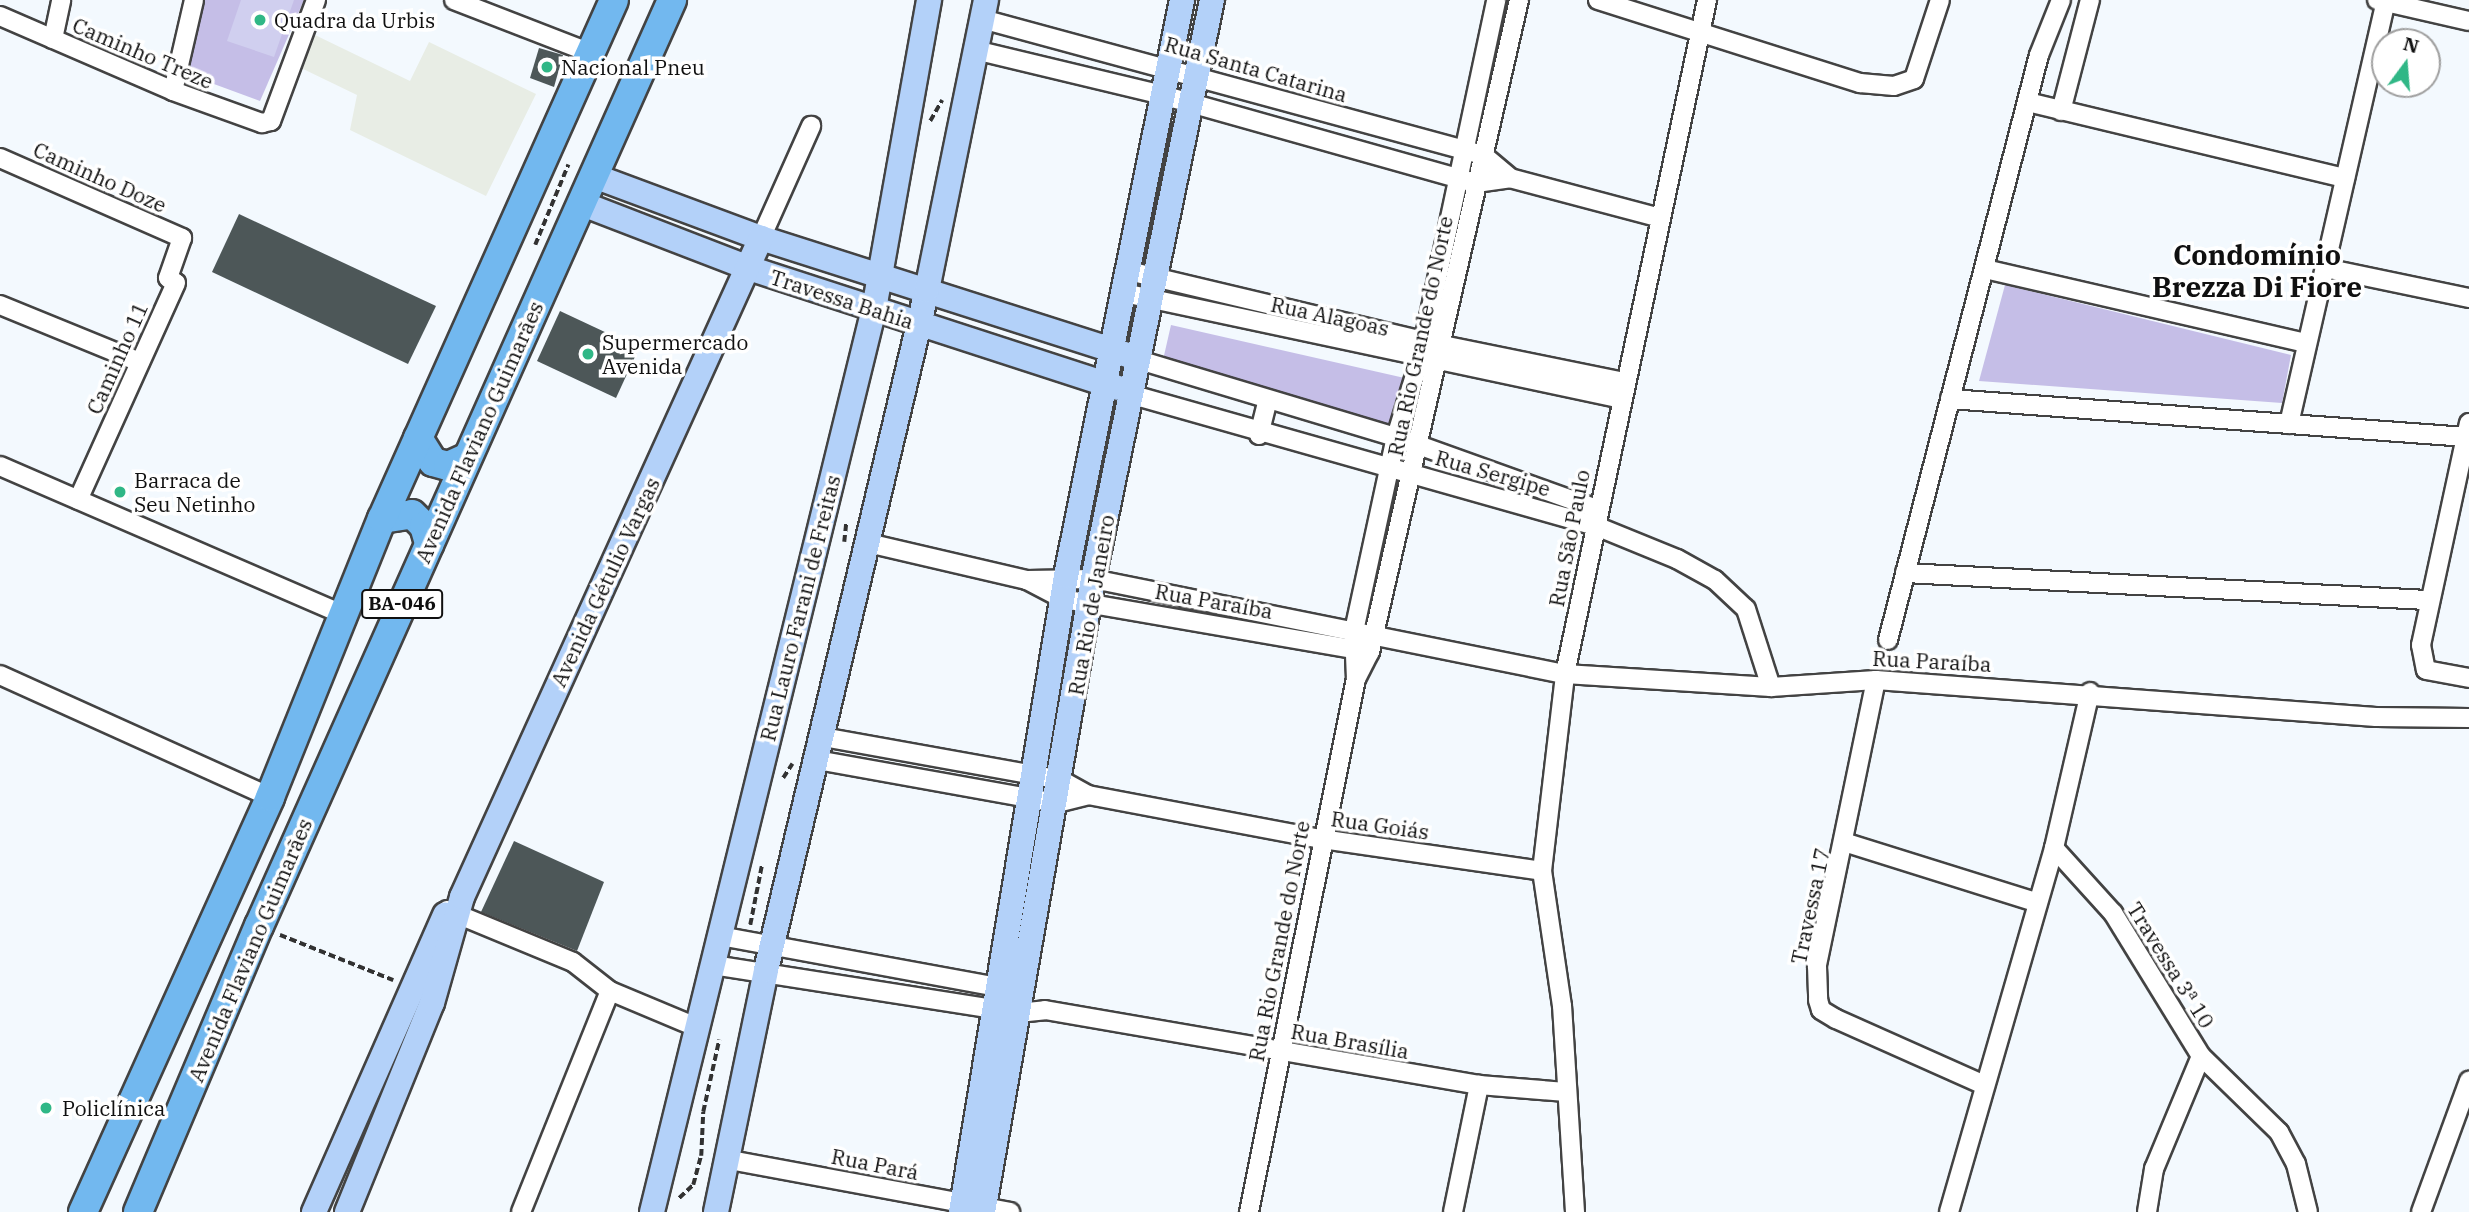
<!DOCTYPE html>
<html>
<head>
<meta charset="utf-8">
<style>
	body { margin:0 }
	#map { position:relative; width:2469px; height:1212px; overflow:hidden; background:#f3f9fe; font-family:"IBM Plex Serif",serif }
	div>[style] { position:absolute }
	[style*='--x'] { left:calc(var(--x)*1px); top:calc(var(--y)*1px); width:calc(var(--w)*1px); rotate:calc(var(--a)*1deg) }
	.industrial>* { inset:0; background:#e8ede5 }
	.green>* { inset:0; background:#c5bee7 }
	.pitch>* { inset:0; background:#d0cfef }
	.building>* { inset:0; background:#4d5758 }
	.path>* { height:3.5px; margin-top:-1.75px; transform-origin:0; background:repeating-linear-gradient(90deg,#323232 0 7px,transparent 0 10.5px) }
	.roads { filter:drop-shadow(2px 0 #434343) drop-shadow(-2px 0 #434343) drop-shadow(0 2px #434343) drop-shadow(0 -2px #434343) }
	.street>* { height:18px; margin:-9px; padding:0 9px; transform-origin:9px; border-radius:9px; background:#fff }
	.secondary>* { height:24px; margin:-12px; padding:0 12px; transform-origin:12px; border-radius:12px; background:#b3d1f9 }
	.primary>* { height:28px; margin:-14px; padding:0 14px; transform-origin:14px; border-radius:14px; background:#72b8ef }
	.dots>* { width:19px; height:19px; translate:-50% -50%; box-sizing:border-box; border:4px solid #fff; border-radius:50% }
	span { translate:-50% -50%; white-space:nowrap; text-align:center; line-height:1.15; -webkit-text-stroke:7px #fff; paint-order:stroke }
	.shield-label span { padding:2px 5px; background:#fff; border:2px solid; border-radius:5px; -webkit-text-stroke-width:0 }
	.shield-label { font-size:19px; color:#101010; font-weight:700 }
	.poi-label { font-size:21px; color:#101010 }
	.left { translate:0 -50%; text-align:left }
	.street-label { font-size:21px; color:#101010 }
	.district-label { font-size:28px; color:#101010; font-weight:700 }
	.north { position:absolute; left:2371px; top:28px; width:70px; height:70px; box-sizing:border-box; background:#fff; border:2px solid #9f9f9f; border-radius:50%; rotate:16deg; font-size:19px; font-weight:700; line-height:28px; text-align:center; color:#101010 }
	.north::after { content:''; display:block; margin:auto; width:24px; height:32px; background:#30b786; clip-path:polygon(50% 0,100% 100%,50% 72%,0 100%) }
</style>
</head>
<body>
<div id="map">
	<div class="industrial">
		<i style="clip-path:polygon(315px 35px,410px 81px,429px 42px,536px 94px,486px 196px,350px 130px,357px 95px,299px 67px)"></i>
	</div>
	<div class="green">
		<i style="clip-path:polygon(201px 0,304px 0,260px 101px,184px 73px)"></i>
		<i style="clip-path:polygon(2005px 285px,2291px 355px,2282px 403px,1979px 381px)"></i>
		<i style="clip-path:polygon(1171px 325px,1409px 379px,1395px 426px,1163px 360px)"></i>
	</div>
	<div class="pitch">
		<i style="clip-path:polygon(241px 0,294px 0,274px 57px,227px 41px)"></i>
	</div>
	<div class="building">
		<i style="clip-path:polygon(539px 48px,563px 55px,554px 87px,530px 78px)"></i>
		<i style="clip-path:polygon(239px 214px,436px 306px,408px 364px,212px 272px)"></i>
		<i style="clip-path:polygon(560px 311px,639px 348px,616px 398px,537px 361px)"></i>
		<i style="clip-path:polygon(514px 841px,604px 882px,577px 951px,481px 912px)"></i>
	</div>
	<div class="path">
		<i style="--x:930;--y:121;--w:24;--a:-60"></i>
		<i style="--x:535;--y:245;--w:87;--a:-67.6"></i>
		<i style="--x:844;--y:542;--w:20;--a:-84"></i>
		<i style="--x:783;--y:778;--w:17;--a:-57"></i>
		<i style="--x:750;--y:925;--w:62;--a:-78.9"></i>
		<i style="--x:280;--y:935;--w:122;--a:21.7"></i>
		<i style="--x:679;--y:1198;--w:19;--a:-43"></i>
		<i style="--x:693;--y:1185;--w:30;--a:-75"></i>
		<i style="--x:701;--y:1156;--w:44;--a:-87.4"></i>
		<i style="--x:703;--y:1112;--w:74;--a:-77.5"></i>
	</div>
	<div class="roads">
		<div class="street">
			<i style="--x:454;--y:0;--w:149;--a:21.2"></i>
			<i style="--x:1598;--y:0;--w:275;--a:17.6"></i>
			<i style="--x:1860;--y:83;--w:34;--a:5"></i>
			<i style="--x:1894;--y:86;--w:21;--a:-19"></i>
			<i style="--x:1914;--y:79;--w:83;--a:-71.8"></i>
			<i style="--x:2377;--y:0;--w:94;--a:12.9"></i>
			<i style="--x:0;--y:16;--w:189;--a:23.4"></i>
			<i style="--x:173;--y:91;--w:95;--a:19.8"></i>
			<i style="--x:262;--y:123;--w:9;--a:-13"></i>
			<i style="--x:271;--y:121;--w:129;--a:-69.6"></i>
			<i style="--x:982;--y:19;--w:519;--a:15.19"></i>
			<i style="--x:1483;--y:155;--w:35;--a:40"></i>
			<i style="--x:53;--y:39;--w:40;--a:-78"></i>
			<i style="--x:975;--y:50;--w:192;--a:13.5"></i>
			<i style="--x:1162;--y:95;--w:326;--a:15.7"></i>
			<i style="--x:1476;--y:183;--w:34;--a:-8"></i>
			<i style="--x:1510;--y:178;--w:155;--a:14.9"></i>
			<i style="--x:173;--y:91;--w:93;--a:-77"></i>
			<i style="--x:2028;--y:102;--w:326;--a:13.5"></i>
			<i style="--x:2061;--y:111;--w:115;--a:-75.4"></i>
			<i style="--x:0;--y:158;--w:199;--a:23.7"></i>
			<i style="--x:182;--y:238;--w:42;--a:109.3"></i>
			<i style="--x:168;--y:278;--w:9;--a:32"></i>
			<i style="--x:176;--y:283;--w:238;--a:114.3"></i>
			<i style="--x:761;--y:238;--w:123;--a:-65.9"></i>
			<i style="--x:2325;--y:268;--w:147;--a:11.8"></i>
			<i style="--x:1985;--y:269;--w:328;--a:13"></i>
			<i style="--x:1129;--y:271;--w:302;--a:13.4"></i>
			<i style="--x:1423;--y:341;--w:206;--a:11.5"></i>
			<i style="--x:1124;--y:293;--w:509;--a:12.02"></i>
			<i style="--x:0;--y:305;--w:151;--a:22.2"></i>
			<i style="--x:1139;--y:360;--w:268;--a:16.7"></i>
			<i style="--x:1396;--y:437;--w:214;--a:19.7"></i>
			<i style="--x:1133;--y:395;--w:481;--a:15.8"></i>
			<i style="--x:1596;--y:526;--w:87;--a:22.2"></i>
			<i style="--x:1677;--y:559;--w:43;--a:28.9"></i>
			<i style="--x:1715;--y:580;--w:42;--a:43.1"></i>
			<i style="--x:1746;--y:609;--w:82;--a:72.2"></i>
			<i style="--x:1950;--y:399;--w:517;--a:4.21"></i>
			<i style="--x:2469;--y:423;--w:227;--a:102.2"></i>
			<i style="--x:2421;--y:645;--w:25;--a:79"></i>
			<i style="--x:2426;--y:670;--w:44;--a:10.5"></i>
			<i style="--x:2289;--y:424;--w:433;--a:-77.1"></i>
			<i style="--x:1259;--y:435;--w:34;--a:-76"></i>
			<i style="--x:0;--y:466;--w:375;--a:23.4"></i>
			<i style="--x:868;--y:543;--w:163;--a:13.1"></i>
			<i style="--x:1027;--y:580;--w:41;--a:27.8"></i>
			<i style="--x:1063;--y:599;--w:304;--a:9.8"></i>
			<i style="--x:1905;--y:573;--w:523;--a:2.96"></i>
			<i style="--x:1027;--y:580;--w:66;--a:-0.9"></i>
			<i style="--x:1093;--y:579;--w:481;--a:11.4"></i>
			<i style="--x:1565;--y:674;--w:206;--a:3.6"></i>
			<i style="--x:1771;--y:687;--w:105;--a:-3.8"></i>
			<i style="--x:1876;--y:680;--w:501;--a:4.23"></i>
			<i style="--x:2376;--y:717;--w:93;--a:0.6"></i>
			<i style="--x:1888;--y:640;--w:604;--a:-75.53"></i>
			<i style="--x:2039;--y:55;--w:59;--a:-68.2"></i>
			<i style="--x:0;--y:675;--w:296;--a:24.3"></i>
			<i style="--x:1356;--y:679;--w:48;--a:-92.4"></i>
			<i style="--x:1354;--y:631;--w:198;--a:-77.8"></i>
			<i style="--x:1396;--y:437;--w:82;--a:-72.9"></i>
			<i style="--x:1420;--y:359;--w:367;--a:-78"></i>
			<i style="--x:1876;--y:680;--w:292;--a:101.7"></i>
			<i style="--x:1817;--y:966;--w:34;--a:88"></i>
			<i style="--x:1818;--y:1000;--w:10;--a:73"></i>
			<i style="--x:1821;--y:1010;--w:17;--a:31"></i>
			<i style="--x:1836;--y:1019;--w:160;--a:24"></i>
			<i style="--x:823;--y:737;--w:242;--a:10.2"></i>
			<i style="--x:1061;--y:780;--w:31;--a:29"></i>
			<i style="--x:1088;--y:795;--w:237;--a:10.7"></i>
			<i style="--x:1321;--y:839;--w:223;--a:8.2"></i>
			<i style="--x:817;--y:760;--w:244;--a:10.2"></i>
			<i style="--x:1057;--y:803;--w:32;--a:-14"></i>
			<i style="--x:1847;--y:843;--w:197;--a:17.4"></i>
			<i style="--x:2054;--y:848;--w:88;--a:47.8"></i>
			<i style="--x:2113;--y:913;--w:168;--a:58.4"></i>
			<i style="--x:2201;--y:1056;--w:109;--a:44.3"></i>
			<i style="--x:2279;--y:1132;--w:36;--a:62"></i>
			<i style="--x:2296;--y:1164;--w:49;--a:76"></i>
			<i style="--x:447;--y:910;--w:136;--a:22.4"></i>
			<i style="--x:573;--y:962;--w:47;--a:38.1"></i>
			<i style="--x:610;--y:991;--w:93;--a:22.7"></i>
			<i style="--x:720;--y:936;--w:294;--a:10.4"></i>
			<i style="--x:713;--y:965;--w:309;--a:8.9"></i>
			<i style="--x:1018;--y:1013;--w:27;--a:-6"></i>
			<i style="--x:1045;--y:1010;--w:440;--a:9.8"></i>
			<i style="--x:1479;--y:1085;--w:87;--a:4.6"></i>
			<i style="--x:730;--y:1160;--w:285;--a:10.5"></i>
			<i style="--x:521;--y:1212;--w:238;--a:-68.1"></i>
			<i style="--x:1249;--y:1212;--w:544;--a:-78.65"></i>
			<i style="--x:1356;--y:679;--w:30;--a:-63"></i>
			<i style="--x:1370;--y:652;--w:669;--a:-77.13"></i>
			<i style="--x:1453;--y:1212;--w:130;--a:-78.4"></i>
			<i style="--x:1575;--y:1212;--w:206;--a:-93.6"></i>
			<i style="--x:1562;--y:1006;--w:136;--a:-98.4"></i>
			<i style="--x:1542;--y:871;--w:198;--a:-83.3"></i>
			<i style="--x:1565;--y:674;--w:689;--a:-78.1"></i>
			<i style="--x:1949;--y:1212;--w:379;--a:-73.9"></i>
			<i style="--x:2054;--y:848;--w:160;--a:-77"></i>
			<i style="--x:2147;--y:1212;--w:44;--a:-80.8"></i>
			<i style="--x:2154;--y:1169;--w:122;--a:-67.4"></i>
			<i style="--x:2421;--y:1212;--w:140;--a:-69.9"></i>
		</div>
		<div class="secondary">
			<i style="--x:594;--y:176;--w:178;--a:20.4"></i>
			<i style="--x:761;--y:238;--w:385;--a:17.7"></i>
			<i style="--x:583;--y:204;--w:178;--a:21.1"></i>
			<i style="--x:749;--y:268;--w:388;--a:18"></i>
			<i style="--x:314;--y:1212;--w:325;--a:-66.2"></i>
			<i style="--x:347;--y:1212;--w:226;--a:-67.9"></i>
			<i style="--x:432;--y:1003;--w:110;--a:-74.2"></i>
			<i style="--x:462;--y:897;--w:724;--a:-65.6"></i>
			<i style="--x:652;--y:1212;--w:930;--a:-76.19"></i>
			<i style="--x:874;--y:309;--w:314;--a:-79.9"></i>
			<i style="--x:716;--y:1212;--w:247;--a:-78.3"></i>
			<i style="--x:766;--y:970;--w:699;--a:-76.68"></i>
			<i style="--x:927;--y:290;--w:296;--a:-78.5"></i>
			<i style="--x:961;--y:1212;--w:645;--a:-80.63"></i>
			<i style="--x:1066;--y:576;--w:588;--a:-78.61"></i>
			<i style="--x:983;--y:1212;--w:642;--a:-80.14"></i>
			<i style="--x:1093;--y:579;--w:591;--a:-78.39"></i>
		</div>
		<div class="primary">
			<i style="--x:418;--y:438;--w:28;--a:58"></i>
			<i style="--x:433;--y:462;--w:16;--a:15"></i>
			<i style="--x:448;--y:466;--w:20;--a:-24"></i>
			<i style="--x:382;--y:519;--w:30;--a:-9"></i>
			<i style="--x:412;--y:514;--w:17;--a:45"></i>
			<i style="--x:424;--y:526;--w:19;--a:74"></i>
			<i style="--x:83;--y:1212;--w:455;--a:-65.7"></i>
			<i style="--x:270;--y:797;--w:300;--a:-68.1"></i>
			<i style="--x:382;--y:519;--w:568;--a:-65.91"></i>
			<i style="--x:138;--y:1212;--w:311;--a:-67.1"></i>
			<i style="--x:259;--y:926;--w:1014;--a:-65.96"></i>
		</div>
	</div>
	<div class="dots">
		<i style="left:260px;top:20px;background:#30b786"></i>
		<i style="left:547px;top:67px;background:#30b786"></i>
		<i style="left:588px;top:354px;background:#30b786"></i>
		<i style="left:120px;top:492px;background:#30b786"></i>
		<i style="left:46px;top:1108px;background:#30b786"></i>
	</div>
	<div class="shield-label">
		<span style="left:402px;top:604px">BA-046</span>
	</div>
	<div class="poi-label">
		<span class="left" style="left:274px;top:20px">Quadra da Urbis</span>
		<span class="left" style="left:561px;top:67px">Nacional Pneu</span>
		<span class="left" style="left:602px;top:354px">Supermercado<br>Avenida</span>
		<span class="left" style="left:134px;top:492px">Barraca de<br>Seu Netinho</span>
		<span class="left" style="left:62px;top:1108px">Policlínica</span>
	</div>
	<div class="street-label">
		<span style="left:143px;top:53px;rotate:23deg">Caminho Treze</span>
		<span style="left:1256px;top:69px;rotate:16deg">Rua Santa Catarina</span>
		<span style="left:100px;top:177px;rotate:24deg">Caminho Doze</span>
		<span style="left:842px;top:299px;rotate:18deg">Travessa Bahia</span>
		<span style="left:1330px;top:316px;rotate:12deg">Rua Alagoas</span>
		<span style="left:1420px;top:336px;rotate:-78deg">Rua Rio Grande do Norte</span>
		<span style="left:117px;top:358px;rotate:-66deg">Caminho 11</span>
		<span style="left:479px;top:432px;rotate:-66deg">Avenida Flaviano Guimarães</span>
		<span style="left:1493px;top:473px;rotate:16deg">Rua Sergipe</span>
		<span style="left:1569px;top:538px;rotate:-79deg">Rua São Paulo</span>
		<span style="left:605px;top:582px;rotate:-65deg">Avenida Gétulio Vargas</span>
		<span style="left:1214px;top:601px;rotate:10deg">Rua Paraíba</span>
		<span style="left:1091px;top:605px;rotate:-80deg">Rua Rio de Janeiro</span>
		<span style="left:800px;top:608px;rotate:-76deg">Rua Lauro Farani de Freitas</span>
		<span style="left:1932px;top:661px;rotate:3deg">Rua Paraíba</span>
		<span style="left:1380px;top:825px;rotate:8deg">Rua Goiás</span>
		<span style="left:1810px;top:906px;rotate:-78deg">Travessa 17</span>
		<span style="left:1279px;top:941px;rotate:-79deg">Rua Rio Grande do Norte</span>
		<span style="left:250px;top:950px;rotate:-67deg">Avenida Flaviano Guimarães</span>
		<span style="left:2171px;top:965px;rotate:58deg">Travessa 3ª 10</span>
		<span style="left:1350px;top:1041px;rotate:10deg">Rua Brasília</span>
		<span style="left:875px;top:1164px;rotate:11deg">Rua Pará</span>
	</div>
	<div class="district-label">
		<span style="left:2257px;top:271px">Condomínio<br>Brezza Di Fiore</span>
	</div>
	<div class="north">N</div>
</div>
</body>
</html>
